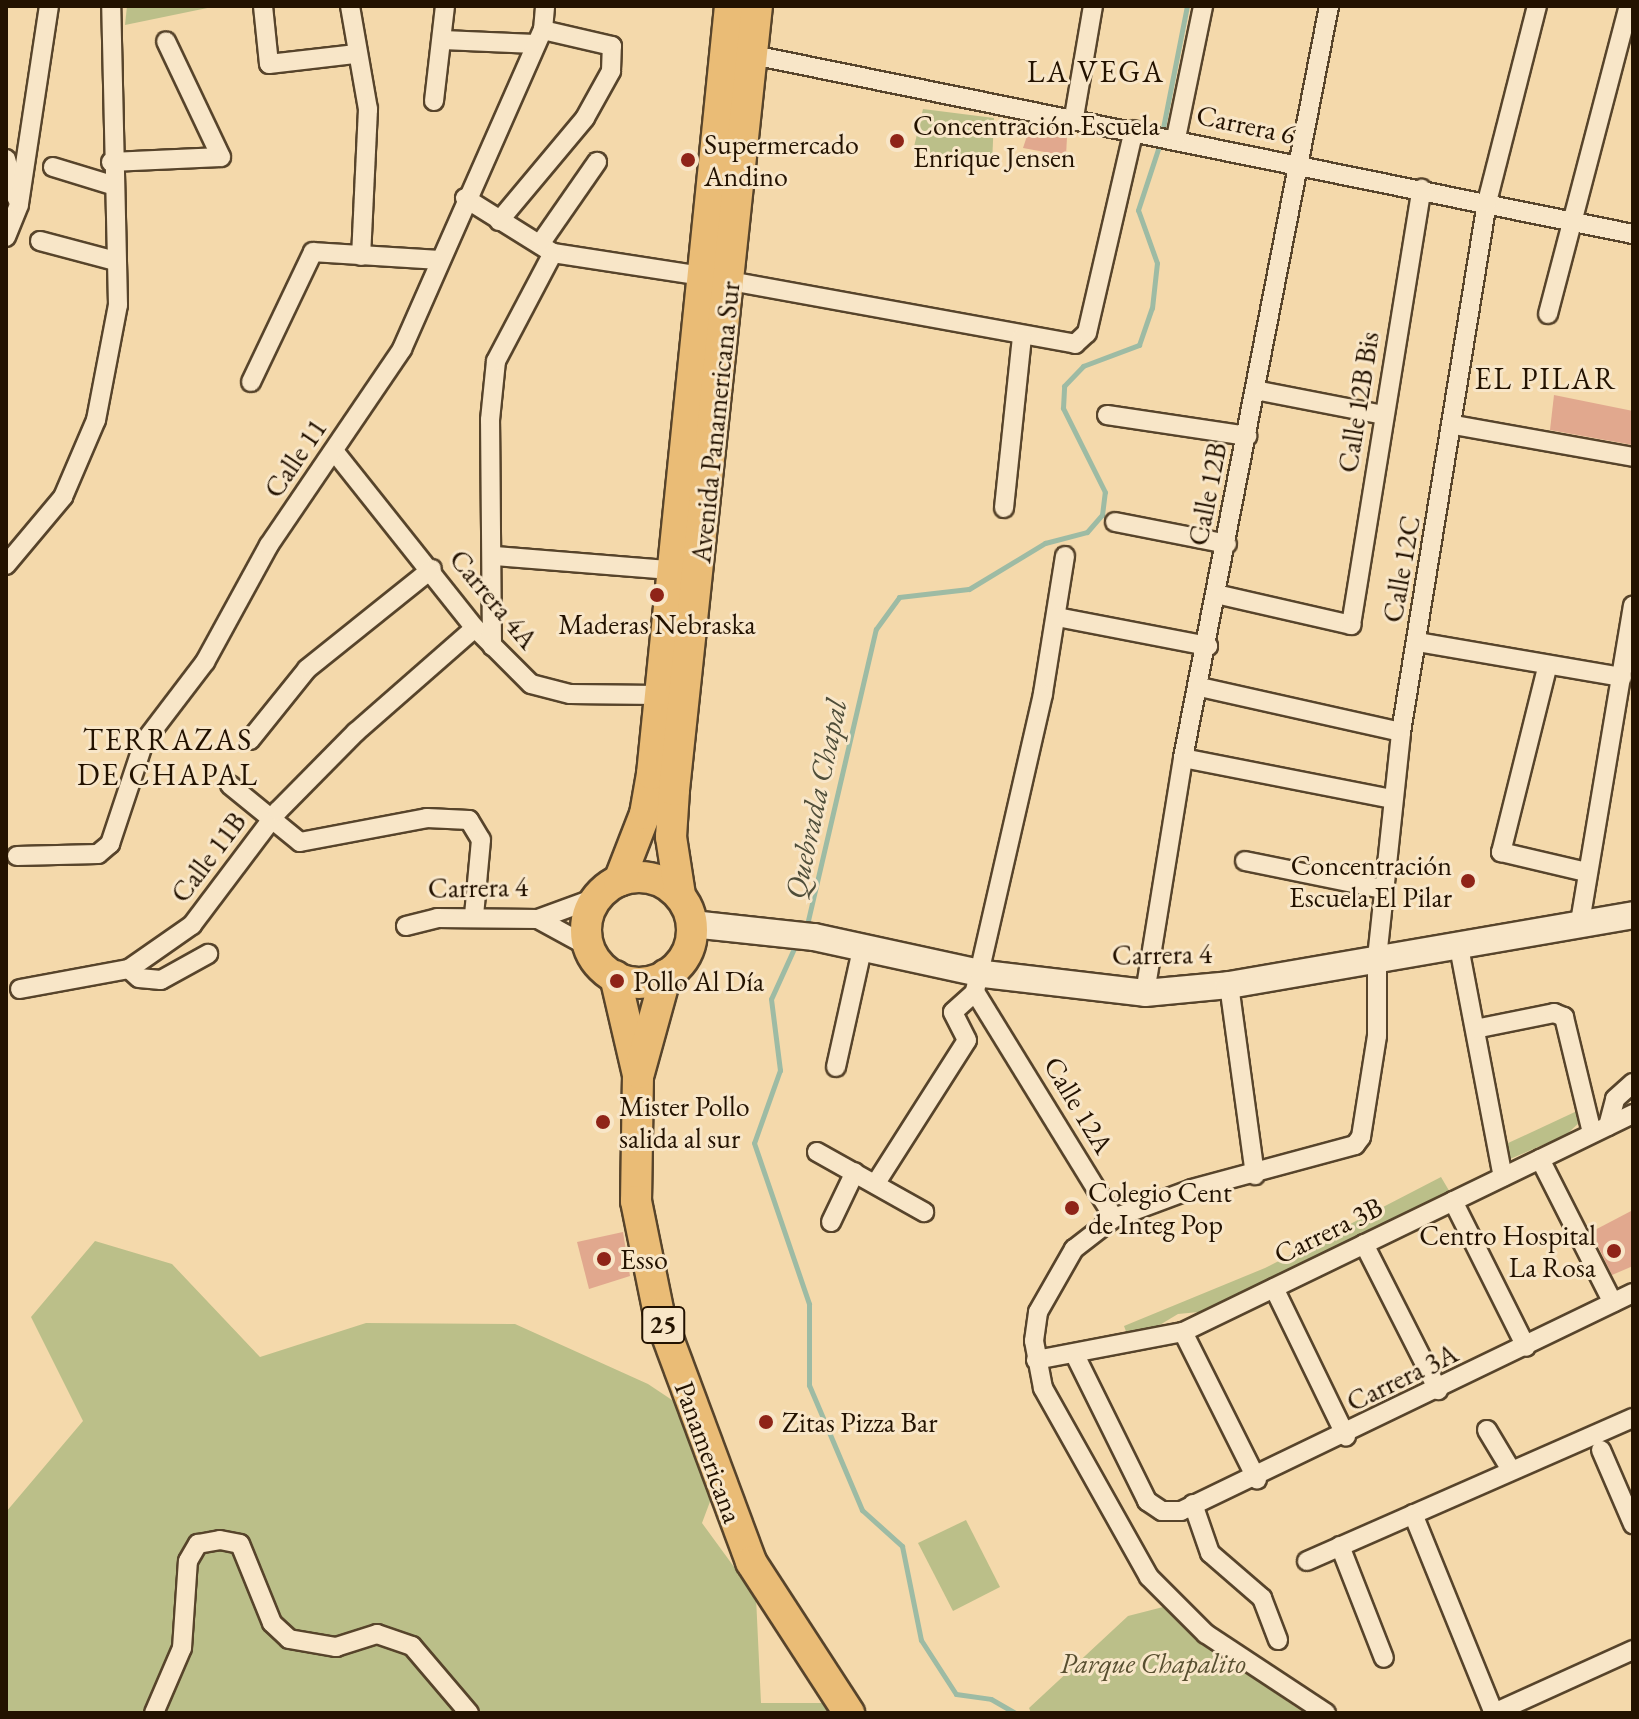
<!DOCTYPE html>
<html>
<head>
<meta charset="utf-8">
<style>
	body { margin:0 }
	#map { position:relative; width:1639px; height:1719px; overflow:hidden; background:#f4d9ab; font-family:"EB Garamond",serif }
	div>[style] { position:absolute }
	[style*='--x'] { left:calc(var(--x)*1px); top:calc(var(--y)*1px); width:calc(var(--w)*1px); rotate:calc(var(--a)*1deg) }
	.green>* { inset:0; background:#bbbf89 }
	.stream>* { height:5px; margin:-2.5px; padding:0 2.5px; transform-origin:2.5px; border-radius:2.5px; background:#9dbba4 }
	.building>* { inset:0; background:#e1a88e }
	.roads { filter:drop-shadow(2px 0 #57442b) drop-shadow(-2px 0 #57442b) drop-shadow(0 2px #57442b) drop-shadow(0 -2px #57442b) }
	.street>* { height:18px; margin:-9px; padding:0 9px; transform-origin:9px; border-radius:9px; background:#f8e6c8 }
	.secondary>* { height:26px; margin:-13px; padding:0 13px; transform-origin:13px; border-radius:13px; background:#f8e6c8 }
	.primary>* { height:30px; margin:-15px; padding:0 15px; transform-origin:15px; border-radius:15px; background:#eabc76 }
	.primary>.ring { margin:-15px; padding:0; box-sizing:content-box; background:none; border:30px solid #eabc76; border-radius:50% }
	.dots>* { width:22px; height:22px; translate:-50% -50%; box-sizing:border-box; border:4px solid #f8e6c8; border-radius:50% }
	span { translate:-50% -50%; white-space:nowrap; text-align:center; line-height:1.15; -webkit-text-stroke:6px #f8e6c8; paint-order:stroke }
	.shield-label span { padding:2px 6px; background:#f8e6c8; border:2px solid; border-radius:6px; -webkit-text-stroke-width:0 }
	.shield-label { font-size:26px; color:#231200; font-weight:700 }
	.street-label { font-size:28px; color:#231200 }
	.poi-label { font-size:28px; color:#231200 }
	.left { translate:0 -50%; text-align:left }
	.right { translate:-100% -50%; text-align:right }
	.park-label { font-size:28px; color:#584f30; font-style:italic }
	.neighbourhood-label { font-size:30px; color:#231200; letter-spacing:2px }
	.water-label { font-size:30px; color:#4e4d39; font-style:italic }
	.frame { position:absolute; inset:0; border:8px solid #231200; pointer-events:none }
</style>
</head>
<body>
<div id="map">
	<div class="green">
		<i style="clip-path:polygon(127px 6px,217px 6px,125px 25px)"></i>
		<i style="clip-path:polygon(923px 109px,994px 118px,992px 164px,913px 151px)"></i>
		<i style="clip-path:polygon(1577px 1111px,1582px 1120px,1566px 1135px,1510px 1159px,1506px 1144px)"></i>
		<i style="clip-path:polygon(1441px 1177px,1451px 1194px,1209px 1311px,1178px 1314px,1148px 1332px,1127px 1334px,1124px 1326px,1265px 1268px)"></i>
		<i style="clip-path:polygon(95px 1241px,172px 1264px,260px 1357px,366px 1323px,515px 1324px,648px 1384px,693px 1414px,720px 1475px,702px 1523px,756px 1597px,761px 1703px,828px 1703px,835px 1713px,6px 1713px,6px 1512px,83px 1421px,31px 1317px)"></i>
		<i style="clip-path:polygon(966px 1520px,1000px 1587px,953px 1611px,918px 1543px)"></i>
		<i style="clip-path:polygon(1167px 1606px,1227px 1659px,1304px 1713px,1031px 1713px,1029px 1708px,1128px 1616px)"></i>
	</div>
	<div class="stream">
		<i style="--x:1162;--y:133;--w:129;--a:-78.9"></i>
		<i style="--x:806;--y:929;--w:308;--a:-76.9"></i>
		<i style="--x:876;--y:629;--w:39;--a:-54"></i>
		<i style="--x:899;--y:597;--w:70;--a:-6.5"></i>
		<i style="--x:969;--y:589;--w:89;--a:-31.2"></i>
		<i style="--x:1045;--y:543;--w:43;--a:-14.7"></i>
		<i style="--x:1087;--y:532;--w:23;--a:-49"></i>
		<i style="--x:1102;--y:515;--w:23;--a:-83"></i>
		<i style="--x:1105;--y:492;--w:94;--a:-116.6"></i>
		<i style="--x:1063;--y:408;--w:22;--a:-87"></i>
		<i style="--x:1064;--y:386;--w:28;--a:-46"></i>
		<i style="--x:1083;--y:366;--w:60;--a:-20.6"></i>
		<i style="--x:1139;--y:345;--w:39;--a:-71"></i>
		<i style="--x:1152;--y:308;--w:45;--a:-83.7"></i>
		<i style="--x:1157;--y:263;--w:56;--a:-109.7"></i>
		<i style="--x:1138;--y:210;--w:71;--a:-71.8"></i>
		<i style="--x:796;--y:944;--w:60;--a:114.4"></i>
		<i style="--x:771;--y:999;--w:72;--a:82.8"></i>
		<i style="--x:780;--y:1070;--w:77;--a:109.6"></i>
		<i style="--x:754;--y:1143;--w:170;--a:71.1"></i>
		<i style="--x:809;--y:1304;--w:81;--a:90"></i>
		<i style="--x:809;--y:1385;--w:136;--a:67"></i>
		<i style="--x:862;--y:1510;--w:54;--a:42"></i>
		<i style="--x:902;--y:1546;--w:96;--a:78.6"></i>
		<i style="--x:921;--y:1640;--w:64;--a:57.1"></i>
		<i style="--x:956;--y:1694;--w:35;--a:8"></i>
		<i style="--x:991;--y:1699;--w:28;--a:30"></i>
	</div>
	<div class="building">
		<i style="clip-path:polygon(1029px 130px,1067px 137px,1066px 156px,1023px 148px)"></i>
		<i style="clip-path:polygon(1554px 395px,1633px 411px,1633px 445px,1550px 430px)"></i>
		<i style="clip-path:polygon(1633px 1210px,1633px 1266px,1612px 1275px,1591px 1232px)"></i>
		<i style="clip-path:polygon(623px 1232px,630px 1276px,589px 1289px,577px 1242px)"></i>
	</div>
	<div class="roads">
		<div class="street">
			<i style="--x:263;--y:6;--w:58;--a:84.1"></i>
			<i style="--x:269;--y:64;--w:88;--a:-6.6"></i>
			<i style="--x:350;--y:6;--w:105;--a:80.1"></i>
			<i style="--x:368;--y:109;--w:147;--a:92.7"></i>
			<i style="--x:443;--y:40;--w:92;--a:2.5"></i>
			<i style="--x:753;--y:55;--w:898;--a:11.5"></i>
			<i style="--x:434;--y:101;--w:96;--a:-83.4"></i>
			<i style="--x:1074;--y:117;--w:113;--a:-80.3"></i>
			<i style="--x:1176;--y:138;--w:135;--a:-78.4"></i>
			<i style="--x:6;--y:159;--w:41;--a:74.6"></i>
			<i style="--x:111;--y:162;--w:110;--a:-2.6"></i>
			<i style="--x:221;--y:157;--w:128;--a:-115.4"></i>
			<i style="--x:53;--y:167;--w:62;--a:17"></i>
			<i style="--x:465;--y:198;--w:104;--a:32"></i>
			<i style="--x:553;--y:253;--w:150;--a:8.8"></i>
			<i style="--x:499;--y:221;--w:134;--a:-50.1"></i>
			<i style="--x:585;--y:118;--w:54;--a:-61"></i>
			<i style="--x:611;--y:71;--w:25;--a:-88"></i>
			<i style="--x:612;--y:46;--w:71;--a:-166.9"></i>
			<i style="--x:6;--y:237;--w:35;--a:-68"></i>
			<i style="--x:19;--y:204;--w:200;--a:-81.4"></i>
			<i style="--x:40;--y:241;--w:78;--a:14.9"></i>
			<i style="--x:540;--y:244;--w:100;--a:-55.2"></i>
			<i style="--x:730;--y:281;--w:351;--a:10.3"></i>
			<i style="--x:1075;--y:344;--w:16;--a:-43"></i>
			<i style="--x:1087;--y:333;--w:208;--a:-77"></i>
			<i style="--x:1548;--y:314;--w:318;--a:-75.3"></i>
			<i style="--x:251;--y:382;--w:144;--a:-64.5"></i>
			<i style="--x:313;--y:252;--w:126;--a:3.6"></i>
			<i style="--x:1255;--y:390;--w:131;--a:11"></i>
			<i style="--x:1107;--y:415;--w:142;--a:8.5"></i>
			<i style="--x:1454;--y:425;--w:182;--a:10.1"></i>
			<i style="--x:334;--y:451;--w:226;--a:51.5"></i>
			<i style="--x:475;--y:628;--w:79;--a:45"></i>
			<i style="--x:531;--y:684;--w:40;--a:14.4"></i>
			<i style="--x:570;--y:694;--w:88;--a:0.7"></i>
			<i style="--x:1004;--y:508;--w:172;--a:-84"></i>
			<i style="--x:1115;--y:522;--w:114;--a:11.1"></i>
			<i style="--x:495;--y:556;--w:176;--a:4.6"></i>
			<i style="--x:1065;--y:556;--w:140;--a:99.1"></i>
			<i style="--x:1043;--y:694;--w:306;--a:102.9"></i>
			<i style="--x:975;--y:992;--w:265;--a:58.4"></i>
			<i style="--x:6;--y:565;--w:89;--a:-50"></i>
			<i style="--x:63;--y:497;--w:84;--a:-66.8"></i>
			<i style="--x:96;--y:420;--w:117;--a:-79.2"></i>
			<i style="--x:118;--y:305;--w:299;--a:-91.3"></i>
			<i style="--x:1216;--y:594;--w:139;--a:12.9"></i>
			<i style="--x:1351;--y:625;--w:442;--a:-80.8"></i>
			<i style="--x:1057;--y:617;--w:154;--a:10.9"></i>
			<i style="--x:1417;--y:642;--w:208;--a:9.7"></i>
			<i style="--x:492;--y:646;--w:226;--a:-90.5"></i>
			<i style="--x:490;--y:420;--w:59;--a:-84.2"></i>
			<i style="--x:496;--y:361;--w:122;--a:-62.2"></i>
			<i style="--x:1547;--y:668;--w:190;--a:104"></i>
			<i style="--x:1501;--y:852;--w:87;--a:13.2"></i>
			<i style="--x:1200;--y:687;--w:206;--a:12.6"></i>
			<i style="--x:250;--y:740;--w:91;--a:-51.2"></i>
			<i style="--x:307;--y:669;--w:160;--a:-38.7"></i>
			<i style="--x:1183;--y:758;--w:213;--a:11.1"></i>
			<i style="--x:230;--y:785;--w:90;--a:39.2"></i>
			<i style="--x:300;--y:842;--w:129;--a:-10.7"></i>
			<i style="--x:427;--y:818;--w:42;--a:2.7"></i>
			<i style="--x:469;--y:820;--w:23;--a:59"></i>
			<i style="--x:481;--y:840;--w:76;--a:95.3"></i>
			<i style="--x:17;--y:856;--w:81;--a:-1.4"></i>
			<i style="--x:98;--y:854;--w:16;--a:-40"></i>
			<i style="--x:110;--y:844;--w:108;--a:-71.6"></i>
			<i style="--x:144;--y:742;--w:101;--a:-52.7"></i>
			<i style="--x:205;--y:662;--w:133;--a:-61.3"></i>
			<i style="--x:269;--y:545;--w:237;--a:-55.8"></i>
			<i style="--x:402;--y:349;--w:349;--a:-66.2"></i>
			<i style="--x:543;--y:30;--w:24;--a:-85"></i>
			<i style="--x:1245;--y:861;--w:141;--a:11.5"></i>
			<i style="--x:538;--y:919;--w:58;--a:28.8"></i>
			<i style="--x:406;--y:926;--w:32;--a:-14"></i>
			<i style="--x:437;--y:918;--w:101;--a:0.6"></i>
			<i style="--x:538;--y:919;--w:64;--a:-20.1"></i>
			<i style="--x:1579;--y:928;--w:327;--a:-80.5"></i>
			<i style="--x:1459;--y:947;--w:234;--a:79.2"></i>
			<i style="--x:129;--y:969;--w:13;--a:42"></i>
			<i style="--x:139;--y:978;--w:22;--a:5"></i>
			<i style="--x:161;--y:980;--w:54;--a:-29"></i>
			<i style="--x:1229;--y:985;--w:192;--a:82.2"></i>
			<i style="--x:20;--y:989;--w:111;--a:-10.4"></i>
			<i style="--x:129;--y:969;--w:77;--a:-34.9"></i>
			<i style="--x:192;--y:925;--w:143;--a:-53"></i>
			<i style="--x:278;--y:811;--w:111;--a:-45.4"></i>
			<i style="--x:356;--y:732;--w:158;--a:-41.2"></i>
			<i style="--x:1145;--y:993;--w:238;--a:-80.8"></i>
			<i style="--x:1183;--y:758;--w:766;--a:-79.01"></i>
			<i style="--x:1475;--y:1029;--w:81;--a:-11.4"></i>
			<i style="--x:1554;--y:1013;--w:11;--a:22"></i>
			<i style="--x:1564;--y:1017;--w:119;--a:76.4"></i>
			<i style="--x:836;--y:1067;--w:120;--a:-77.5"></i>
			<i style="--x:1608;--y:1126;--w:28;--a:-75"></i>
			<i style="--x:1615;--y:1099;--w:24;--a:-42"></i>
			<i style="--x:817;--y:1152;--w:123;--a:29.3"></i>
			<i style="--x:1540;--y:1159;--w:161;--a:63.1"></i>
			<i style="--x:876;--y:1183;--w:169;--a:-57.5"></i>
			<i style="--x:967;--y:1040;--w:31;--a:-117"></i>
			<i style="--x:953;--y:1012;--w:30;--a:-42"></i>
			<i style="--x:1453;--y:1201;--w:163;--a:63.4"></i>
			<i style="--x:831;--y:1222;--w:55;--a:-64.4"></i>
			<i style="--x:1364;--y:1244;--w:164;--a:63.1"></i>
			<i style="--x:1274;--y:1288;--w:165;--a:64.1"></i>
			<i style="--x:1183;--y:1332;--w:165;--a:63.4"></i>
			<i style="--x:1075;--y:1355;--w:163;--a:63.7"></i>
			<i style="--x:1147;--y:1501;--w:18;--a:34"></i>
			<i style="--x:1162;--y:1511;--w:19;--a:0"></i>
			<i style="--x:1181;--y:1511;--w:502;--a:-25.75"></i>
			<i style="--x:1036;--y:1360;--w:150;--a:-10.8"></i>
			<i style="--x:1183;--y:1332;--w:500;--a:-25.85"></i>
			<i style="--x:1487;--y:1430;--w:41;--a:59"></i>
			<i style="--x:1601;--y:1450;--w:81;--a:66.6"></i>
			<i style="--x:1193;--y:1504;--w:52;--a:70.9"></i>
			<i style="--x:1210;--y:1553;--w:69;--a:40.9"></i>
			<i style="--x:1262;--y:1598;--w:45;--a:69.1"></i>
			<i style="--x:1413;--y:1514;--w:215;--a:67.9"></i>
			<i style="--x:1340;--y:1546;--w:120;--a:68.6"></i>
			<i style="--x:1307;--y:1561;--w:356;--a:-23.7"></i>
			<i style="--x:154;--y:1713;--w:71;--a:-66.7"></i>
			<i style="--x:182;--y:1648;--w:87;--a:-86.1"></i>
			<i style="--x:188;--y:1561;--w:20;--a:-60"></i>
			<i style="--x:198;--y:1544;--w:22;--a:-10"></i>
			<i style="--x:220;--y:1540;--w:20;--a:11"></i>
			<i style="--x:240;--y:1544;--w:85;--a:67.9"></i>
			<i style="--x:272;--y:1623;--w:23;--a:43"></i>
			<i style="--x:289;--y:1639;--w:48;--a:9.7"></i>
			<i style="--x:336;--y:1647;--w:43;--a:-17.6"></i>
			<i style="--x:377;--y:1634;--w:37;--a:19"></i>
			<i style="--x:412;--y:1646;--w:88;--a:49.6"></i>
			<i style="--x:1326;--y:1713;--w:144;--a:-146.6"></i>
			<i style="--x:1206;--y:1634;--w:81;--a:-135"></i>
			<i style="--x:1149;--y:1577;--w:217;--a:-119.3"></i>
			<i style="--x:1043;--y:1388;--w:48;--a:-100.8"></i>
			<i style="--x:1034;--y:1341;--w:29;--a:-82"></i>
			<i style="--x:1038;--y:1312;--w:73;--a:-60.3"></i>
			<i style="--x:1074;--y:1249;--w:51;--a:-37.8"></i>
			<i style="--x:1114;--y:1218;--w:83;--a:-20.4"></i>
			<i style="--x:1192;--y:1189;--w:169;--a:-15.1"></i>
			<i style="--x:1355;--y:1145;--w:10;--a:-53"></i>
			<i style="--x:1361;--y:1137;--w:102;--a:-81"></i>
			<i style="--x:1377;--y:1036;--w:78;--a:-90"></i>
			<i style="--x:1377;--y:958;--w:227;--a:-83.9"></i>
			<i style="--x:1401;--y:732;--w:537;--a:-80.78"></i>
			<i style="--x:1487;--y:202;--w:202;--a:-75.7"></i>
			<i style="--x:1494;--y:1713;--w:153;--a:-24.4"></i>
		</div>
		<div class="secondary">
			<i style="--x:692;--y:924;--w:123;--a:6.1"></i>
			<i style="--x:814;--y:937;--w:174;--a:12.3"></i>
			<i style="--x:984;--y:974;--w:162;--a:6.7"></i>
			<i style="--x:1145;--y:993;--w:84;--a:-5.4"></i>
			<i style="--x:1229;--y:985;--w:410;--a:-9.8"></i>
		</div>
		<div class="primary">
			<i class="ring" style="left:586px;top:877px;width:76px;height:76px"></i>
			<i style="--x:619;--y:881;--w:72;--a:-68.8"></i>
			<i style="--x:645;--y:814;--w:41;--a:-80.1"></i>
			<i style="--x:652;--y:774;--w:772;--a:-84.2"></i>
			<i style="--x:680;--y:895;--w:59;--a:-98.8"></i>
			<i style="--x:671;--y:837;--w:47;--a:-86.3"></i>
			<i style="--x:674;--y:790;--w:788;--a:-83.96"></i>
			<i style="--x:615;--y:976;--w:102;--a:76.9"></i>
			<i style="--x:638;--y:1075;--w:126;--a:90.9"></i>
			<i style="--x:636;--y:1201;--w:115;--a:78.5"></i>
			<i style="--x:659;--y:1314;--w:265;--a:69.6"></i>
			<i style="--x:751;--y:1562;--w:180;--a:57"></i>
			<i style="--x:639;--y:1073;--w:102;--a:-74.6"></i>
		</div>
	</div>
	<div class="dots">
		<i style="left:897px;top:141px;background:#8f2418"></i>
		<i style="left:688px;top:160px;background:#8f2418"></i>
		<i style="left:657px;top:595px;background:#8f2418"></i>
		<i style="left:1468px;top:881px;background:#8f2418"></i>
		<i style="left:617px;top:981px;background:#8f2418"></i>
		<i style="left:603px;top:1122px;background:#8f2418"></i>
		<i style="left:1072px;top:1208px;background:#8f2418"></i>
		<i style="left:1614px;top:1251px;background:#8f2418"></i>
		<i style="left:604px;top:1259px;background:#8f2418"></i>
		<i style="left:766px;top:1422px;background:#8f2418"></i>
	</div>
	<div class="shield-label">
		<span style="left:663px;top:1325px">25</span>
	</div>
	<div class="street-label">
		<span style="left:1246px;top:124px;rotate:12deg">Carrera 6</span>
		<span style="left:1358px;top:402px;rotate:-81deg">Calle 12B Bis</span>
		<span style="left:715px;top:422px;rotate:-84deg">Avenida Panamericana Sur</span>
		<span style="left:295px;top:458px;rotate:-56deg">Calle 11</span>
		<span style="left:1207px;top:494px;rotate:-79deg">Calle 12B</span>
		<span style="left:1401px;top:569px;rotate:-80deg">Calle 12C</span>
		<span style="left:494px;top:599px;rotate:50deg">Carrera 4A</span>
		<span style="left:208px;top:857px;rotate:-53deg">Calle 11B</span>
		<span style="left:478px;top:887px;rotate:-1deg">Carrera 4</span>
		<span style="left:1162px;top:954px;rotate:-1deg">Carrera 4</span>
		<span style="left:1079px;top:1105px;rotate:59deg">Calle 12A</span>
		<span style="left:1328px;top:1230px;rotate:-26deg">Carrera 3B</span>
		<span style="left:1402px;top:1377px;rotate:-26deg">Carrera 3A</span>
		<span style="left:709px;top:1452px;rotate:70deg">Panamericana</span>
	</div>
	<div class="poi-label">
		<span class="left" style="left:913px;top:141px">Concentración Escuela<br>Enrique Jensen</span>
		<span class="left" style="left:704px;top:160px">Supermercado<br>Andino</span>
		<span style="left:657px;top:624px">Maderas Nebraska</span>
		<span class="right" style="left:1452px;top:881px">Concentración<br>Escuela El Pilar</span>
		<span class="left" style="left:633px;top:981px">Pollo Al Día</span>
		<span class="left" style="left:619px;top:1122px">Mister Pollo<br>salida al sur</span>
		<span class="left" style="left:1088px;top:1208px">Colegio Cent<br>de Integ Pop</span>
		<span class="right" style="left:1596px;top:1251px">Centro Hospital<br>La Rosa</span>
		<span class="left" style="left:620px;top:1259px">Esso</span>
		<span class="left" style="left:782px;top:1422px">Zitas Pizza Bar</span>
	</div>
	<div class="park-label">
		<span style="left:1153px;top:1663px">Parque Chapalito</span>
	</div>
	<div class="neighbourhood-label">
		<span style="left:1096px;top:72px">LA VEGA</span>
		<span style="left:1546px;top:379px">EL PILAR</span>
		<span style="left:168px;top:757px">TERRAZAS<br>DE CHAPAL</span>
	</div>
	<div class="water-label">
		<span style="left:816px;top:799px;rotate:-78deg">Quebrada Chapal</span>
	</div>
	<div class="frame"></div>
</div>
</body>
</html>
